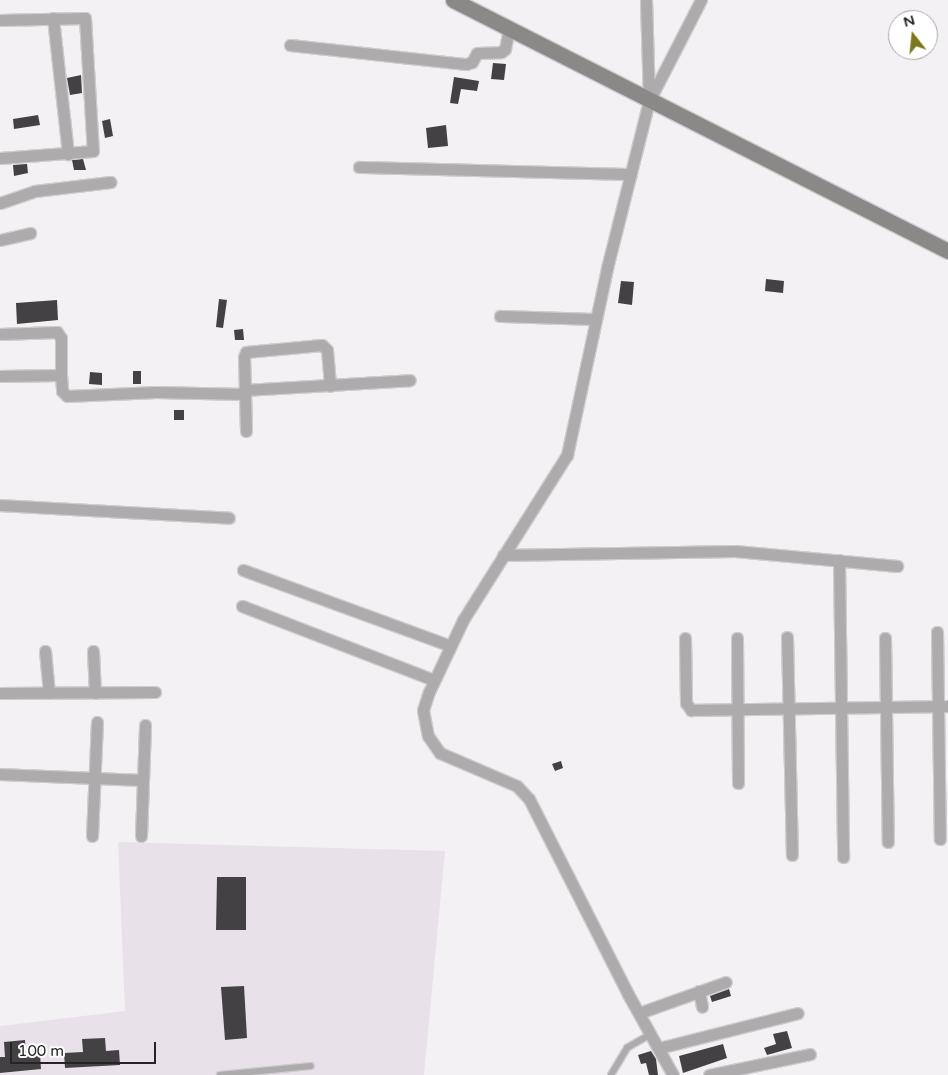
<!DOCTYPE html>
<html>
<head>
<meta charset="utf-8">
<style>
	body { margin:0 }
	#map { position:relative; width:948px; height:1075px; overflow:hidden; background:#f4f1f5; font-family:"Varela Round",sans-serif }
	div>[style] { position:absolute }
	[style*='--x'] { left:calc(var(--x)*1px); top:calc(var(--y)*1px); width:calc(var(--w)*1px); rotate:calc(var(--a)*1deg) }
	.built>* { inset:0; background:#e9e1ea }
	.building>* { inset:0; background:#444144 }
	.roads { filter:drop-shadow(1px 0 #cfccd0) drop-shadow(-1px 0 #cfccd0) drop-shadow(0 1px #cfccd0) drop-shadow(0 -1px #cfccd0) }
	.lane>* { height:5.5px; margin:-2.75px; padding:0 2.75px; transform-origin:2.75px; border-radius:2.75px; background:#adabab }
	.street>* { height:11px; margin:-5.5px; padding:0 5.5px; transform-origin:5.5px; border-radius:5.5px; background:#adabab }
	.secondary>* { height:15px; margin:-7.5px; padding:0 7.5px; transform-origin:7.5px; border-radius:7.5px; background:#8b8888 }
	span { translate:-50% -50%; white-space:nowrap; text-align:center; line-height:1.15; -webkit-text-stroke:5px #fff; paint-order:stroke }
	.north { position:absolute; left:888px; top:10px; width:50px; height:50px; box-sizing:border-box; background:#fff; border:1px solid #a8a7a8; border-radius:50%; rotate:344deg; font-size:14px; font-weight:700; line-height:20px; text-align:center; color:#252425 }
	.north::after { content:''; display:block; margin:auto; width:18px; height:22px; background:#7c781e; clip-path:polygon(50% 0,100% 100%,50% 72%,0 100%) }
	.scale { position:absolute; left:10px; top:1042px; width:146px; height:22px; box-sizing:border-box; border:2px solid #252425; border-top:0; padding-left:6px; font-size:15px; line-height:18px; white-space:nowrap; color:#252425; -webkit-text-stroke:4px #fff; paint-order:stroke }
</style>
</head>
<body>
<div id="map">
	<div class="built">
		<i style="clip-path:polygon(118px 842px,445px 851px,424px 1075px,0 1075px,0 1026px,125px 1011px)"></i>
	</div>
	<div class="building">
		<i style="clip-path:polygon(493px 63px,506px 64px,504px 80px,491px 79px)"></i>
		<i style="clip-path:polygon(81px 75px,82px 93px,70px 95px,67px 78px)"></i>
		<i style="clip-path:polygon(454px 77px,479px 81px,477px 91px,461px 89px,458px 104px,450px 103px)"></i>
		<i style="clip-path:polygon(38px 115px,40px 125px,14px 129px,13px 119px)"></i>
		<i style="clip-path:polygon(110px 119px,113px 136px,105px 138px,102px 121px)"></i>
		<i style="clip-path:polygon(446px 125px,448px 146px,428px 148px,426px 128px)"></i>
		<i style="clip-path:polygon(83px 159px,86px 170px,74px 170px,72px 160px)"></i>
		<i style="clip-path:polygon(27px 164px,28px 173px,14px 176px,13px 165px)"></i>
		<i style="clip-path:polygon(766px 279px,784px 281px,783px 293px,765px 291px)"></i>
		<i style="clip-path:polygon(621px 281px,634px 282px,632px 305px,618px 303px)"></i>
		<i style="clip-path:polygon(219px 299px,227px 300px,223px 328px,216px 327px)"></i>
		<i style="clip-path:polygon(57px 300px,58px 320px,17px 324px,16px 303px)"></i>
		<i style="clip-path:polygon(243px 329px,244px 340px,235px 340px,234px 330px)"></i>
		<i style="clip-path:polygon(133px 371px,141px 371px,141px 384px,133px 384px)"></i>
		<i style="clip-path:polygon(90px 372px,102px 373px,102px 385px,89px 384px)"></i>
		<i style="clip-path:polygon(174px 410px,184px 410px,184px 420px,174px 420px)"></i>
		<i style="clip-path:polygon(561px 761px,563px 768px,555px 771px,552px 764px)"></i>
		<i style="clip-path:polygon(217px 877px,246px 877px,246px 930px,216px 930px)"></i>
		<i style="clip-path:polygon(244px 986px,247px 1038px,225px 1040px,221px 987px)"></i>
		<i style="clip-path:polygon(729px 989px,731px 996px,712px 1002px,710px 996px)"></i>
		<i style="clip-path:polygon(787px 1031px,792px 1048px,767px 1055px,764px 1048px,776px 1044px,773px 1034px)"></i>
		<i style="clip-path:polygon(105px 1038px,106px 1051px,119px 1050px,120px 1065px,65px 1068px,64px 1053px,83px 1052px,82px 1039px)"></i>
		<i style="clip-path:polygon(25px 1040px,26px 1055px,40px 1054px,41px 1069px,0 1073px,0 1057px,5px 1057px,4px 1042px)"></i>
		<i style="clip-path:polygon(723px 1044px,727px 1058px,683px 1073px,679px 1056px)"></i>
		<i style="clip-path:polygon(651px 1051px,656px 1059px,658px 1075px,649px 1075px,646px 1063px,641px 1064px,638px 1055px)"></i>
	</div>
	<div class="roads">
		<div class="lane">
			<i style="--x:220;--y:1075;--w:91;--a:-5.6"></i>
			<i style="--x:611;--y:1075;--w:31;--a:-59"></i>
			<i style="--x:627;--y:1048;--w:28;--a:-30"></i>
		</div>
		<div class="street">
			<i style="--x:646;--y:0;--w:99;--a:88.3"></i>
			<i style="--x:53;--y:18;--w:137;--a:83.7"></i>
			<i style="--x:0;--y:20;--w:85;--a:-1.3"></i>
			<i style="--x:85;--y:18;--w:133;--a:86.6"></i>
			<i style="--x:93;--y:151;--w:93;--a:175.7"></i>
			<i style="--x:290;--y:45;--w:177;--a:6.2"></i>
			<i style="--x:466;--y:64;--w:6;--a:-18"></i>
			<i style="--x:472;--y:62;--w:10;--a:-61"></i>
			<i style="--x:477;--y:53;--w:24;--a:-2"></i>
			<i style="--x:501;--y:52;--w:5;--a:-37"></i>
			<i style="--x:505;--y:49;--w:20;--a:-79"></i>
			<i style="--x:359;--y:167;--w:272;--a:1.5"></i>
			<i style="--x:0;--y:203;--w:37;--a:-19"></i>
			<i style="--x:35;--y:191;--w:76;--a:-6.8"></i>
			<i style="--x:0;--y:240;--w:31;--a:-13"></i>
			<i style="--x:500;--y:316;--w:96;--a:1.8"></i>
			<i style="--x:0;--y:334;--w:57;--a:-2"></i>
			<i style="--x:57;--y:332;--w:7;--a:56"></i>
			<i style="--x:61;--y:338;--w:37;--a:90"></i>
			<i style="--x:61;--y:375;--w:61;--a:179.1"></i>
			<i style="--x:61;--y:375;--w:16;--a:86"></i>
			<i style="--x:62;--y:391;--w:7;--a:45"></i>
			<i style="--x:67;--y:396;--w:89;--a:-2.6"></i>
			<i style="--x:156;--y:392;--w:88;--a:1.3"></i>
			<i style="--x:244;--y:390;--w:166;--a:-3.4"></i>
			<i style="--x:246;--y:431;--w:74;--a:-91.5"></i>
			<i style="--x:244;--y:357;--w:5;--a:-68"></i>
			<i style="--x:246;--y:352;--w:76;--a:-5.3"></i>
			<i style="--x:322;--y:345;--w:7;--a:45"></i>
			<i style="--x:327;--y:350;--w:36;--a:85"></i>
			<i style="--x:0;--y:505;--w:229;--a:3.2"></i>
			<i style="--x:503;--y:555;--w:232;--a:-1"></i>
			<i style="--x:735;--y:551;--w:163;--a:5.3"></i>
			<i style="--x:839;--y:560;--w:297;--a:89.2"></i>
			<i style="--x:243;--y:570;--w:221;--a:20.1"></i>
			<i style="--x:242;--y:606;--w:206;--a:21.1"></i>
			<i style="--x:937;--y:632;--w:207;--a:89.2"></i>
			<i style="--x:787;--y:637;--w:218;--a:88.7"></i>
			<i style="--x:685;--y:638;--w:65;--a:89.1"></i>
			<i style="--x:686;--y:703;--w:9;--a:54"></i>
			<i style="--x:691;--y:710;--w:257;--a:-0.9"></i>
			<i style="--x:737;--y:638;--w:145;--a:89.6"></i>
			<i style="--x:885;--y:638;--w:204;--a:89.2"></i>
			<i style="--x:45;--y:651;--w:42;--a:84.6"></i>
			<i style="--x:93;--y:651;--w:42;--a:87.3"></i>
			<i style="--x:0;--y:693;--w:155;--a:-0.4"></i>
			<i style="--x:0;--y:774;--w:143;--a:2.4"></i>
			<i style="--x:92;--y:836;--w:114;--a:-87.5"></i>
			<i style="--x:141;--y:836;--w:111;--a:-87.9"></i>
			<i style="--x:699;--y:991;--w:16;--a:79"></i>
			<i style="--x:639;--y:1013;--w:92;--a:-19.6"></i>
			<i style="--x:659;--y:1048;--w:143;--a:-14.1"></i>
			<i style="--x:673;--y:1075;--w:93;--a:-119.1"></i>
			<i style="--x:628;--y:994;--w:219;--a:-116.9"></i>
			<i style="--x:529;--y:799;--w:18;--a:-133"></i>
			<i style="--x:517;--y:786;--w:84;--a:-156.8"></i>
			<i style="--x:440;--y:753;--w:21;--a:-125"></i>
			<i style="--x:428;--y:736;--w:26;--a:-101"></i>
			<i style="--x:423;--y:710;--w:19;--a:-72"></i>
			<i style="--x:429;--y:692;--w:80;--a:-64.7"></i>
			<i style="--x:463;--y:620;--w:195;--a:-57.8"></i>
			<i style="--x:567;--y:455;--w:191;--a:-77.9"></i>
			<i style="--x:607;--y:268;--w:172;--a:-75.9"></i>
			<i style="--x:649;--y:101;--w:114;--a:-62.8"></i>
			<i style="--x:709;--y:1075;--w:103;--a:-11.7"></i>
		</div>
		<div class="secondary">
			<i style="--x:453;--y:0;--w:555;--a:26.89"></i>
		</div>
	</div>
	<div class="north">N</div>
	<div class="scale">100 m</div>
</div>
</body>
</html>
